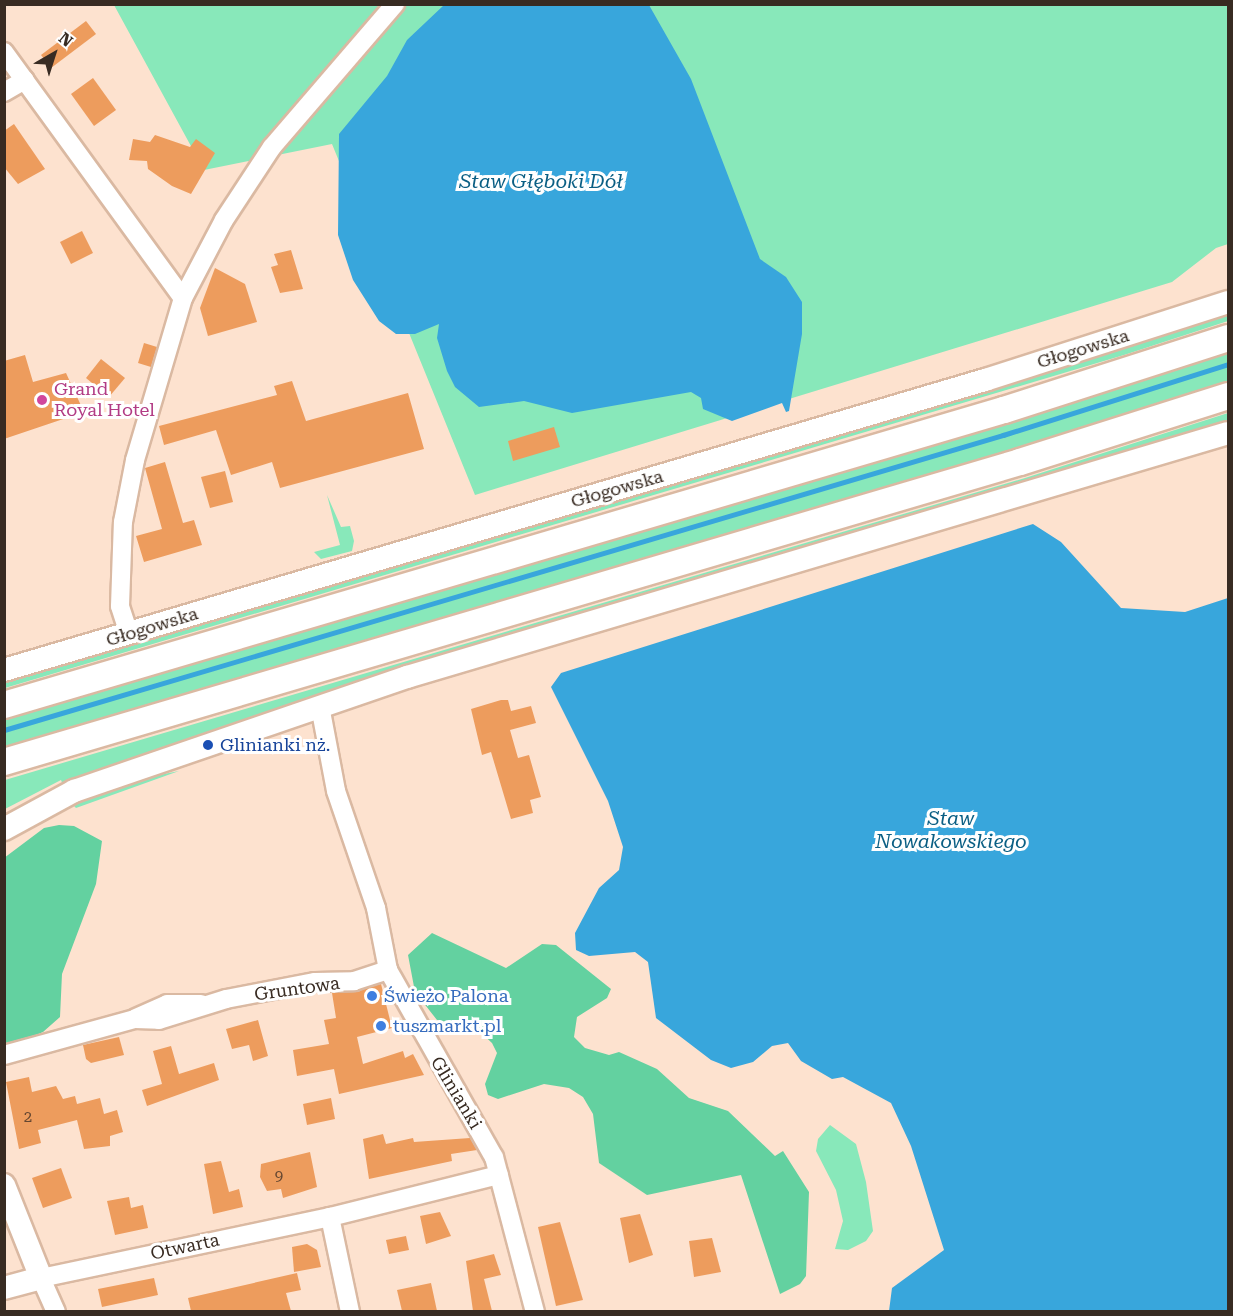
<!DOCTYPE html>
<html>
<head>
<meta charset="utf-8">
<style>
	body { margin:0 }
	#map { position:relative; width:1233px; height:1316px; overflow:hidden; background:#fde2cf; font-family:"Roboto Serif",serif }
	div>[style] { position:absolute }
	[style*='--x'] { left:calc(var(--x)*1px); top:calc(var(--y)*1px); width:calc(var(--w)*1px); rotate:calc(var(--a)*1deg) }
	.green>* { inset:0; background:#88e8ba }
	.forest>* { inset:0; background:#63d1a0 }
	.water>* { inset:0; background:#38a6dc }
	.stream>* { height:5px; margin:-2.5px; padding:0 2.5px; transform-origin:2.5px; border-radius:2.5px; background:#38a6dc }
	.building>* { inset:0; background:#ed9c5d }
	.roads { filter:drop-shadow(2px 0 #dab9a2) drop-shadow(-2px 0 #dab9a2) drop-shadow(0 2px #dab9a2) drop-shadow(0 -2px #dab9a2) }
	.minor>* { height:18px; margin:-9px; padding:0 9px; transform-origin:9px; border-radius:9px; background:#fff }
	.tertiary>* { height:22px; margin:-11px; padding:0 11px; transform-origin:11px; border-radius:11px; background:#fff }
	.secondary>* { height:26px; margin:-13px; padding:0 13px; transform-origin:13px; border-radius:13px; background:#fff }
	.dots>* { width:16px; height:16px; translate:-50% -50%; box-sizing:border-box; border:3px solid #fff; border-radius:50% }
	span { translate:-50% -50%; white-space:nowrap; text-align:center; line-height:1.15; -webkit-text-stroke:6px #fff; paint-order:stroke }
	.number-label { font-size:15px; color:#654731 }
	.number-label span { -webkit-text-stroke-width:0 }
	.street-label { font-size:18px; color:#382b22 }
	.hotel-label { font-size:18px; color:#b23c85 }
	.left { translate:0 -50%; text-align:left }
	.transit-label { font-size:18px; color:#164399 }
	.shop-label { font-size:18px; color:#366cbe }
	.water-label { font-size:20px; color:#0b5f84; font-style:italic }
	.frame { position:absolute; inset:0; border:6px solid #382b22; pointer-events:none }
	.north { position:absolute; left:24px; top:24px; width:60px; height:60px; -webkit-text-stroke:4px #fff; paint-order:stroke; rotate:39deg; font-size:16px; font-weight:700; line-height:24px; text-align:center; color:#382b22 }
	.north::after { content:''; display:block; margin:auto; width:21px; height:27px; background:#382b22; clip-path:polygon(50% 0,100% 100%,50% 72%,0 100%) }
</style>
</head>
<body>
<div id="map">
	<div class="green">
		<i style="clip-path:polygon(114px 5px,1228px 5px,1228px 244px,1216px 248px,1172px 282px,475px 495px,332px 144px,204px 170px)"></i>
		<i style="clip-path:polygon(1228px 311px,1228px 321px,1124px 355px,5px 688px,5px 681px)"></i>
		<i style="clip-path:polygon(1228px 350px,1228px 384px,1165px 405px,5px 749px,5px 717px)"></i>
		<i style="clip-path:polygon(1228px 413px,1228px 423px,63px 785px,61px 780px,5px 809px,5px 780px,1025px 478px)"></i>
		<i style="clip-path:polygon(327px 495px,341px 527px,350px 526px,354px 541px,352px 551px,321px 559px,314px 552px,340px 545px)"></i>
		<i style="clip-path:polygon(179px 771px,76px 808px,71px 803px,149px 777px)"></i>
		<i style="clip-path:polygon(830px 1125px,856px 1144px,866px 1182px,873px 1231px,866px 1241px,848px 1250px,835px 1249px,843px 1221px,836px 1190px,816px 1151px,818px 1139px)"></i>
	</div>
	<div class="forest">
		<i style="clip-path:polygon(59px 825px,74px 826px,102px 841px,96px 884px,62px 974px,60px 1017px,43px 1032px,4px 1049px,4px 858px,44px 828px)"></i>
		<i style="clip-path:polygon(432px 933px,506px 968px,542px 944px,556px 945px,611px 989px,607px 998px,577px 1017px,574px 1037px,585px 1048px,609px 1055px,619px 1052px,657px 1069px,689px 1098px,728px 1111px,775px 1156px,783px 1151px,809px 1192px,806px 1276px,800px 1284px,780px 1294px,741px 1175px,647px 1195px,599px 1163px,593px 1114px,583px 1097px,569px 1088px,544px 1084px,498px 1099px,488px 1095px,485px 1084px,497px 1053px,492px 1043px,477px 1029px,437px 1020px,415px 992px,408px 955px)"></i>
	</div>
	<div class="water">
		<i style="clip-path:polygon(444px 5px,649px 5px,691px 79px,760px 259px,786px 277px,802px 302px,802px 334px,789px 411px,786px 412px,782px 403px,732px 421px,703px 409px,701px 398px,691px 392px,572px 413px,524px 401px,479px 407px,455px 387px,447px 371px,437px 338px,439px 324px,415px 334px,396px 334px,379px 321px,353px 280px,338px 235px,339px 134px,387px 76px,407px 40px)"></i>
		<i style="clip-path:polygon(1033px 524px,1061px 542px,1121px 608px,1185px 612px,1228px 598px,1228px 1311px,889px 1311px,892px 1288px,944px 1250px,911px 1146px,891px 1103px,843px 1077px,832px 1079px,801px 1061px,788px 1043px,772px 1046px,753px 1062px,731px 1068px,711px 1060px,656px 1018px,648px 962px,635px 952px,589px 956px,576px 950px,575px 933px,599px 888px,619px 870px,623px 847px,608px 801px,551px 687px,561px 673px)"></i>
	</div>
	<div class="stream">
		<i style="--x:4;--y:730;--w:1042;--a:-16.45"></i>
		<i style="--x:1003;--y:435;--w:236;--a:-17.5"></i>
	</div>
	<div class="building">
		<i style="clip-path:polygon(86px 21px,96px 34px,51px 68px,41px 55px)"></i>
		<i style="clip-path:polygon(93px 78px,116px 110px,94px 126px,71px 94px)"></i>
		<i style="clip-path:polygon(14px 124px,45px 169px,18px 184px,4px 167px,4px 131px)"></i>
		<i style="clip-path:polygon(155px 135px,190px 147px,196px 139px,215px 153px,191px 194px,172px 186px,148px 169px,147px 161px,129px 160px,133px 139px,150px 142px)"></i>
		<i style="clip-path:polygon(82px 231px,93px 253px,71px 264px,60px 242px)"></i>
		<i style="clip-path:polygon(291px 250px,303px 289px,280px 293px,271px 267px,278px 265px,274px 254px)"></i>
		<i style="clip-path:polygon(215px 268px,245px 284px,257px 322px,208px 336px,200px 308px)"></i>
		<i style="clip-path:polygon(144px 343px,157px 347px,151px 367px,138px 363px)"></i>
		<i style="clip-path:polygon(25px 355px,33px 382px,66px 373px,84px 412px,4px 439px,4px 361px)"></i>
		<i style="clip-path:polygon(101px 359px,125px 378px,109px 397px,86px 378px)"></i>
		<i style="clip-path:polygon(292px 381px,306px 421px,408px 393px,424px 449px,280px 488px,272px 462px,231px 475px,216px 430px,164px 445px,159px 426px,277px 395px,274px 386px)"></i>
		<i style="clip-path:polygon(554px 427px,560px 447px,513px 461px,508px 441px)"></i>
		<i style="clip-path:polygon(165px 462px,183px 523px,194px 520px,202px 545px,144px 562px,136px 536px,162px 529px,145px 468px)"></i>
		<i style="clip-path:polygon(225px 471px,233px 502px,210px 508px,201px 477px)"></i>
		<i style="clip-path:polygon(501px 700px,508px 700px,511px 711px,531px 706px,536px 723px,510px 730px,518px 758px,529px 755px,541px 797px,530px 800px,533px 813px,511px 819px,491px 752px,482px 755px,471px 709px)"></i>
		<i style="clip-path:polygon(381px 984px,392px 1028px,357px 1037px,363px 1064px,403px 1051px,405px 1058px,413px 1054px,424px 1075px,339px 1094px,334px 1069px,297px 1076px,293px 1050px,329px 1044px,324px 1020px,336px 1018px,332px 993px)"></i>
		<i style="clip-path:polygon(258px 1020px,268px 1056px,253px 1061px,249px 1045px,232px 1049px,226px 1029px)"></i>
		<i style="clip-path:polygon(119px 1037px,124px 1055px,91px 1063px,86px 1059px,83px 1045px)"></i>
		<i style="clip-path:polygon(171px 1046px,179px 1074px,214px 1063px,219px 1080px,147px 1106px,142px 1090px,162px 1084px,153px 1051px)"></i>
		<i style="clip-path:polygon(29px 1077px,32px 1092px,56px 1086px,63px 1099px,75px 1096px,77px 1104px,100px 1098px,104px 1114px,117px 1110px,123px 1132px,110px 1136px,110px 1146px,84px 1149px,77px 1120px,38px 1130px,41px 1143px,19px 1149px,6px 1082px)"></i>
		<i style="clip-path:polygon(331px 1098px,335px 1119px,307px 1125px,303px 1104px)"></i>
		<i style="clip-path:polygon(383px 1134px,386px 1144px,413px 1138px,414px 1142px,470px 1138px,477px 1150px,451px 1154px,452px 1161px,369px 1179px,363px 1139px)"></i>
		<i style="clip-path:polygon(310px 1152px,317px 1187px,283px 1198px,281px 1189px,267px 1191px,260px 1177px,261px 1164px)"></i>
		<i style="clip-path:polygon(221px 1161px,229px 1192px,239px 1189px,243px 1207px,213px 1214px,204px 1164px)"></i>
		<i style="clip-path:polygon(61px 1168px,72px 1198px,43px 1208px,32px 1178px)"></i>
		<i style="clip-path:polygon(129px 1197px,131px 1208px,143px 1205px,148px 1228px,115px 1235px,107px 1201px)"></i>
		<i style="clip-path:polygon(440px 1212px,451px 1236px,426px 1244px,420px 1216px)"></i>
		<i style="clip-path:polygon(640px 1214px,653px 1255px,629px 1263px,620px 1218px)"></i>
		<i style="clip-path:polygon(560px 1222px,583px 1300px,556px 1306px,538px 1227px)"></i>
		<i style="clip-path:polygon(406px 1236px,409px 1250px,389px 1254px,386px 1240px)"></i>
		<i style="clip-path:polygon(712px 1238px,721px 1272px,694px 1277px,689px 1241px)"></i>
		<i style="clip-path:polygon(307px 1244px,317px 1250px,321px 1267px,294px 1272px,292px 1247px)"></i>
		<i style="clip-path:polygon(494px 1254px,501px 1275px,484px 1279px,492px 1311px,473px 1311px,466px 1261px)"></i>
		<i style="clip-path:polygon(297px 1273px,301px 1290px,286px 1293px,291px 1311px,191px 1311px,188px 1298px)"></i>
		<i style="clip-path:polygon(154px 1278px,158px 1295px,102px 1307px,98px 1289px)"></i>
		<i style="clip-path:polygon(431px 1283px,437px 1311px,402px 1311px,397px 1290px)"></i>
	</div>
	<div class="roads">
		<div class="minor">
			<i style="--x:4;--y:52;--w:304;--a:54"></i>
			<i style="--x:4;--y:92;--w:24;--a:-30"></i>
			<i style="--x:129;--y:634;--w:29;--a:-108"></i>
			<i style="--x:120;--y:606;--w:84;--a:-88"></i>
			<i style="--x:123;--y:522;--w:63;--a:-79"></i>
			<i style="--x:135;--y:460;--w:169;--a:-73.5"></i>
			<i style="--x:183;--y:298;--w:88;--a:-62.3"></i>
			<i style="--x:224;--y:220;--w:87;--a:-56.7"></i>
			<i style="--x:272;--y:147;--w:189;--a:-49.3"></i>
			<i style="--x:320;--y:706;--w:86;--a:79.3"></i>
			<i style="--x:336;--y:791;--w:124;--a:71.1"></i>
			<i style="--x:376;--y:908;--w:63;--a:79"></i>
			<i style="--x:388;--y:970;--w:215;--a:60.5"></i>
			<i style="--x:494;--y:1157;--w:160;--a:75.2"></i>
			<i style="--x:136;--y:1018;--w:34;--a:-24"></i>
			<i style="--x:167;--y:1004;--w:34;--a:0"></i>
			<i style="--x:4;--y:1055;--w:136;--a:-15.4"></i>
			<i style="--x:135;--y:1019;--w:24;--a:2"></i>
			<i style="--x:159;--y:1020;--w:70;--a:-17.4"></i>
			<i style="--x:226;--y:999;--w:91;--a:-10.8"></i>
			<i style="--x:315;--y:982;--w:39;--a:-1"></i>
			<i style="--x:354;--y:981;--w:36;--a:-18"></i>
			<i style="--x:330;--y:1217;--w:97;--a:78.1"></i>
			<i style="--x:56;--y:1312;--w:37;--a:-114"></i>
			<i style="--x:41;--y:1278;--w:295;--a:-11.9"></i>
			<i style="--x:330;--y:1217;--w:174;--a:-14"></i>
		</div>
		<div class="tertiary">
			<i style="--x:4;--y:670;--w:1023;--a:-16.47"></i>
			<i style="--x:985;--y:380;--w:255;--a:-17.8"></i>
			<i style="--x:4;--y:829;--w:80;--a:-28.5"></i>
			<i style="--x:74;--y:791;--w:352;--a:-18.9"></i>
			<i style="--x:407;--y:677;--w:856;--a:-16.55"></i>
			<i style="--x:4;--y:1185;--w:100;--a:68.3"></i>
			<i style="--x:41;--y:1278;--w:38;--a:165"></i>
		</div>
		<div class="secondary">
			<i style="--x:4;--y:705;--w:1043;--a:-16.44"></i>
			<i style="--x:1004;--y:410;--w:235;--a:-17.8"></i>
			<i style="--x:4;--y:762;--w:1059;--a:-16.45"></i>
			<i style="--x:1020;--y:462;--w:218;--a:-17.6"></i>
		</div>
	</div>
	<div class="dots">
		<i style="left:42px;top:400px;background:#d1479c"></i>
		<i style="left:208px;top:745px;background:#1a4fb4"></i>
		<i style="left:372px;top:996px;background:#3f7fe0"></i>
		<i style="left:381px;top:1026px;background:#3f7fe0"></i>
	</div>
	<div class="number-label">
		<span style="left:28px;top:1118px">2</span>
		<span style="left:279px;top:1177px">9</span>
	</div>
	<div class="street-label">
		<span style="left:1083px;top:349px;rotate:-17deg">Głogowska</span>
		<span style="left:617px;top:489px;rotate:-16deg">Głogowska</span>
		<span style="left:152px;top:627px;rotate:-17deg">Głogowska</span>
		<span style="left:297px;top:989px;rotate:-8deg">Gruntowa</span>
		<span style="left:456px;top:1093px;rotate:59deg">Glinianki</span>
		<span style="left:185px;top:1247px;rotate:-12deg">Otwarta</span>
	</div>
	<div class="hotel-label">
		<span class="left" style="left:54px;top:400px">Grand<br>Royal Hotel</span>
	</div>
	<div class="transit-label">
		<span class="left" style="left:220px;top:745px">Glinianki nż.</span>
	</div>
	<div class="shop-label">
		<span class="left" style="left:384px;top:996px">Świeżo Palona</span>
		<span class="left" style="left:393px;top:1026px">tuszmarkt.pl</span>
	</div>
	<div class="water-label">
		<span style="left:541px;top:181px">Staw Głęboki Dół</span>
		<span style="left:951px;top:830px">Staw<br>Nowakowskiego</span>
	</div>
	<div class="frame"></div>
	<div class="north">N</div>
</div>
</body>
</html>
